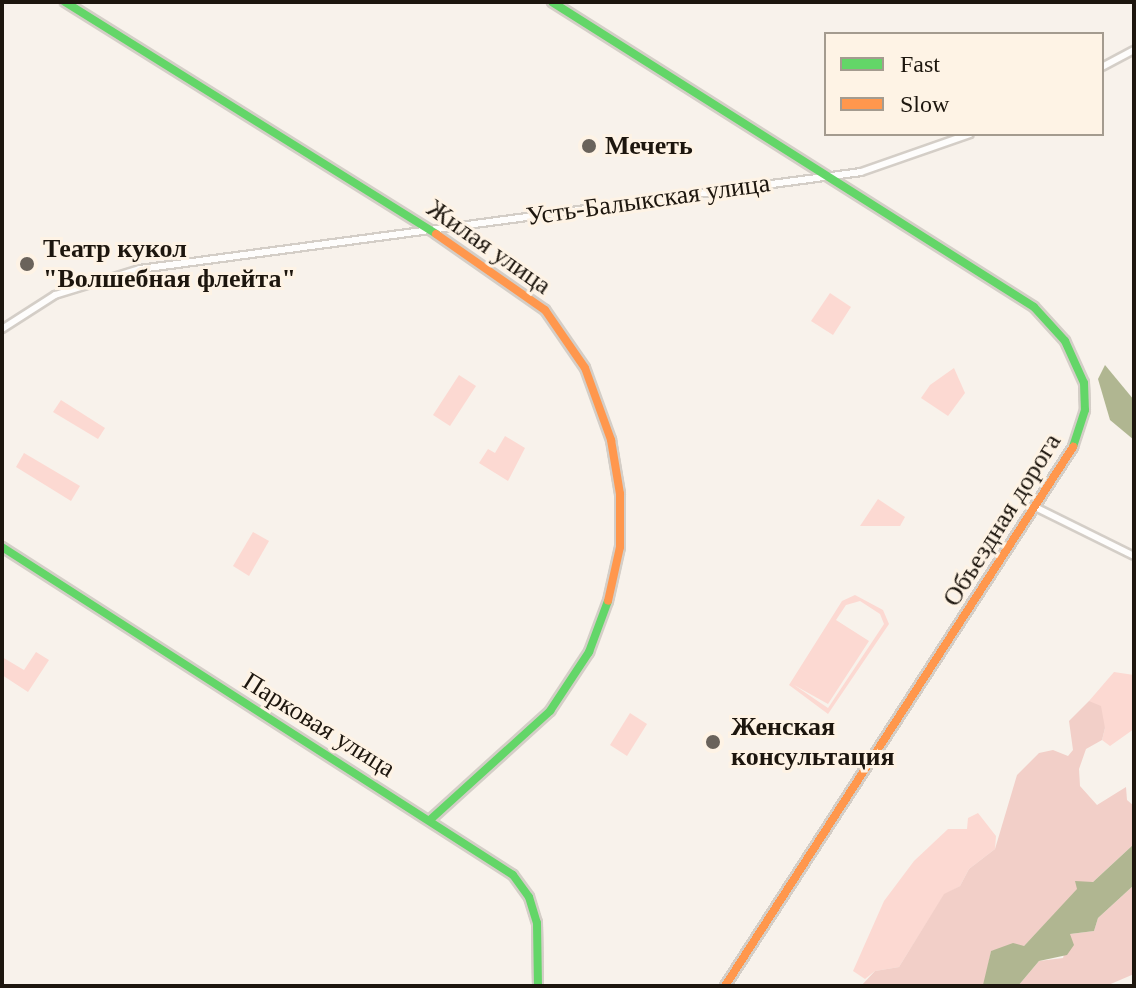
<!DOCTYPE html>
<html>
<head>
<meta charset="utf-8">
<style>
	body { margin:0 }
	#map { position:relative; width:1136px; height:988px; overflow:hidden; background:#f8f2eb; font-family:Georgia,serif }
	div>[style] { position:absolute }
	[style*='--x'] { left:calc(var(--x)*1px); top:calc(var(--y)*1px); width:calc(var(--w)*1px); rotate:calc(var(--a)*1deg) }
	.green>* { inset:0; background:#fcd9d2 }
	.forest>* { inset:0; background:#f2cfc8 }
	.water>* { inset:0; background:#b0b691 }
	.roads { filter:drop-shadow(2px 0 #d4cec7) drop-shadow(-2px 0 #d4cec7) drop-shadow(0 2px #d4cec7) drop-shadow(0 -2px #d4cec7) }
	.street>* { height:6px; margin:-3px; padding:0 3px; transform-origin:3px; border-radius:3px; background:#fefdfc }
	.fast>* { height:8px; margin:-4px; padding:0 4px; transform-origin:4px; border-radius:4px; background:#63d668 }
	.slow>* { height:8px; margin:-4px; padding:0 4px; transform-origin:4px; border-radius:4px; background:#ff974d }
	.dots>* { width:22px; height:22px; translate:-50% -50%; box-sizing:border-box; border:4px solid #fef3e5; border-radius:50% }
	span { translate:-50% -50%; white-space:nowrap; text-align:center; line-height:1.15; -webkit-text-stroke:6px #fef3e5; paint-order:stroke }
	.poi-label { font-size:26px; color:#1d160e; font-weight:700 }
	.left { translate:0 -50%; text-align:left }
	.street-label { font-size:26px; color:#1d160e }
	.frame { position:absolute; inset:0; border:4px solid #1d160e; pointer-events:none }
	.legend { position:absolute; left:824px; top:32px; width:280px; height:104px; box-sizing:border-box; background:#fef3e5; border:2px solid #a49b8f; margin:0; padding:10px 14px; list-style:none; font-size:24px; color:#1d160e }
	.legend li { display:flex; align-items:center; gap:16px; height:40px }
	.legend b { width:40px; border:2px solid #a49b8f }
</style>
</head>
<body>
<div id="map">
	<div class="green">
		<i style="clip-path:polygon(830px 293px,851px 307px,833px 335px,811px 321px)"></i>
		<i style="clip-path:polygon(954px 368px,965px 393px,948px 416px,921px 398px,930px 385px)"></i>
		<i style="clip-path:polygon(459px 375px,476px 386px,450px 426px,433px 415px)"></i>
		<i style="clip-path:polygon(61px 400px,105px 428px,98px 439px,53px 412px)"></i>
		<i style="clip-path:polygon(505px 436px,525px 448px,508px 481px,479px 463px,488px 449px,495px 453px)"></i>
		<i style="clip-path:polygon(24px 453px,80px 486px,71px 501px,16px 467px)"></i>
		<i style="clip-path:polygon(878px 499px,905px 517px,900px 526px,860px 526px)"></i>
		<i style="clip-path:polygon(253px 532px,269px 541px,249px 576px,233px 566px)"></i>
		<i style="clip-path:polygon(evenodd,855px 595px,883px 610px,889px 624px,828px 714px,789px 685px,842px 601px,855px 595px,860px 601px,880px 614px,884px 624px,828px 708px,794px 685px,828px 704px,869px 641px,836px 620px,846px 605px,860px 601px)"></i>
		<i style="clip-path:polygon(36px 652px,49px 660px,28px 692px,2px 675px,2px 657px,24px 670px)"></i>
		<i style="clip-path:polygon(1114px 672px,1134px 675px,1134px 729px,1110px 746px,1102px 740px,1105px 728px,1089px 701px)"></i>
		<i style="clip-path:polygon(630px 713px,647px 724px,627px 756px,610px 745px)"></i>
		<i style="clip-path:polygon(978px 813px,996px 836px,995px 849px,969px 869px,960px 886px,944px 895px,899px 967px,875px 971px,865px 979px,853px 971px,884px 901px,914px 861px,948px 829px,967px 829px,968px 818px)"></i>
	</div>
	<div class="forest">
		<i style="clip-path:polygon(1089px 701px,1101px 706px,1105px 728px,1102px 740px,1086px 749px,1079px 769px,1080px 786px,1097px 805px,1126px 787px,1127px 800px,1134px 806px,1134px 844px,1093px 882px,1078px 889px,1024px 946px,991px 951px,984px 986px,861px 986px,875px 971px,899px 967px,944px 894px,960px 886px,969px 869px,995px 849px,1017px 775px,1039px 753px,1053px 750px,1068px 756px,1073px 750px,1069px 721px)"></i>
		<i style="clip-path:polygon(1134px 885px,1134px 974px,1106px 986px,1018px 986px,1039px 961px,1063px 958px,1070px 934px,1094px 931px,1098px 918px)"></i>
	</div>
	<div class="water">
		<i style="clip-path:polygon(1105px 365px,1134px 400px,1134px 440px,1110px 420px,1098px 379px)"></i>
		<i style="clip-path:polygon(1134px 844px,1134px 885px,1098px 918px,1094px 931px,1070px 934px,1074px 945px,1067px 955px,1039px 961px,1018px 986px,983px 985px,991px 951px,1013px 943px,1024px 946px,1077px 889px,1075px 881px,1093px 882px)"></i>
	</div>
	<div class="roads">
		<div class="street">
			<i style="--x:1102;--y:67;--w:36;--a:-28"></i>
			<i style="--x:2;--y:329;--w:63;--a:-32.7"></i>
			<i style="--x:55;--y:295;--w:89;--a:-17"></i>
			<i style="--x:140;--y:269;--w:727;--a:-7.66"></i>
			<i style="--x:861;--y:172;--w:115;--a:-19.2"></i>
			<i style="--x:1035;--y:507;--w:110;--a:26.3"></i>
		</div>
		<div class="fast">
			<i style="--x:65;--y:2;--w:438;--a:32"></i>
			<i style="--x:552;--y:2;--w:570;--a:32.32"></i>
			<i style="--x:1034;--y:307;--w:46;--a:47.6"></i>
			<i style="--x:1065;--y:341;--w:46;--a:65.7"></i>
			<i style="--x:1084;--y:383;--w:27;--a:88"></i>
			<i style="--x:1085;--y:410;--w:39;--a:108"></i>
			<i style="--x:2;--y:547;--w:607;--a:32.7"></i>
			<i style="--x:513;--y:875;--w:27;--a:54"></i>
			<i style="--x:529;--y:897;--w:27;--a:73"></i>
			<i style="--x:537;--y:923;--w:63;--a:89.1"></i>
			<i style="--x:431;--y:819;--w:161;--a:-42.2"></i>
			<i style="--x:550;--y:711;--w:71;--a:-56.5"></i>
			<i style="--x:589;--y:652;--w:54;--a:-69.6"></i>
		</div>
		<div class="slow">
			<i style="--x:436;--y:234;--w:133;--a:34.9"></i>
			<i style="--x:545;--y:310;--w:70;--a:55.4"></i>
			<i style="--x:585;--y:368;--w:77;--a:70.1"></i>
			<i style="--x:611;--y:440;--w:55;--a:80.5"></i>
			<i style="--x:620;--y:494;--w:53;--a:90"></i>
			<i style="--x:620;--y:547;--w:55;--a:102.5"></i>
			<i style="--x:725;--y:986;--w:642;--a:-57.15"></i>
		</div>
	</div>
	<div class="dots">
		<i style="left:589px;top:146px;background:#6a635b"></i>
		<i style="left:27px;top:264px;background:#6a635b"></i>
		<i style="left:713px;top:742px;background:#6a635b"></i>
	</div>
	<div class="poi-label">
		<span class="left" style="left:605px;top:146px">Мечеть</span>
		<span class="left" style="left:43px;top:264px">Театр кукол<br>"Волшебная флейта"</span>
		<span class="left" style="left:731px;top:742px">Женская<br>консультация</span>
	</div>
	<div class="street-label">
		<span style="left:648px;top:200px;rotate:-8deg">Усть-Балыкская улица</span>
		<span style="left:489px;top:247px;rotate:35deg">Жилая улица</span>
		<span style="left:1002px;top:520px;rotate:-58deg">Объездная дорога</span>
		<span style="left:319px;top:725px;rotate:32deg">Парковая улица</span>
	</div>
	<div class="frame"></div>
	<ul class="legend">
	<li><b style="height:10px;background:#63d668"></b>Fast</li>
	<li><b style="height:10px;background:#ff974d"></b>Slow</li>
	</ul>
</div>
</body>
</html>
